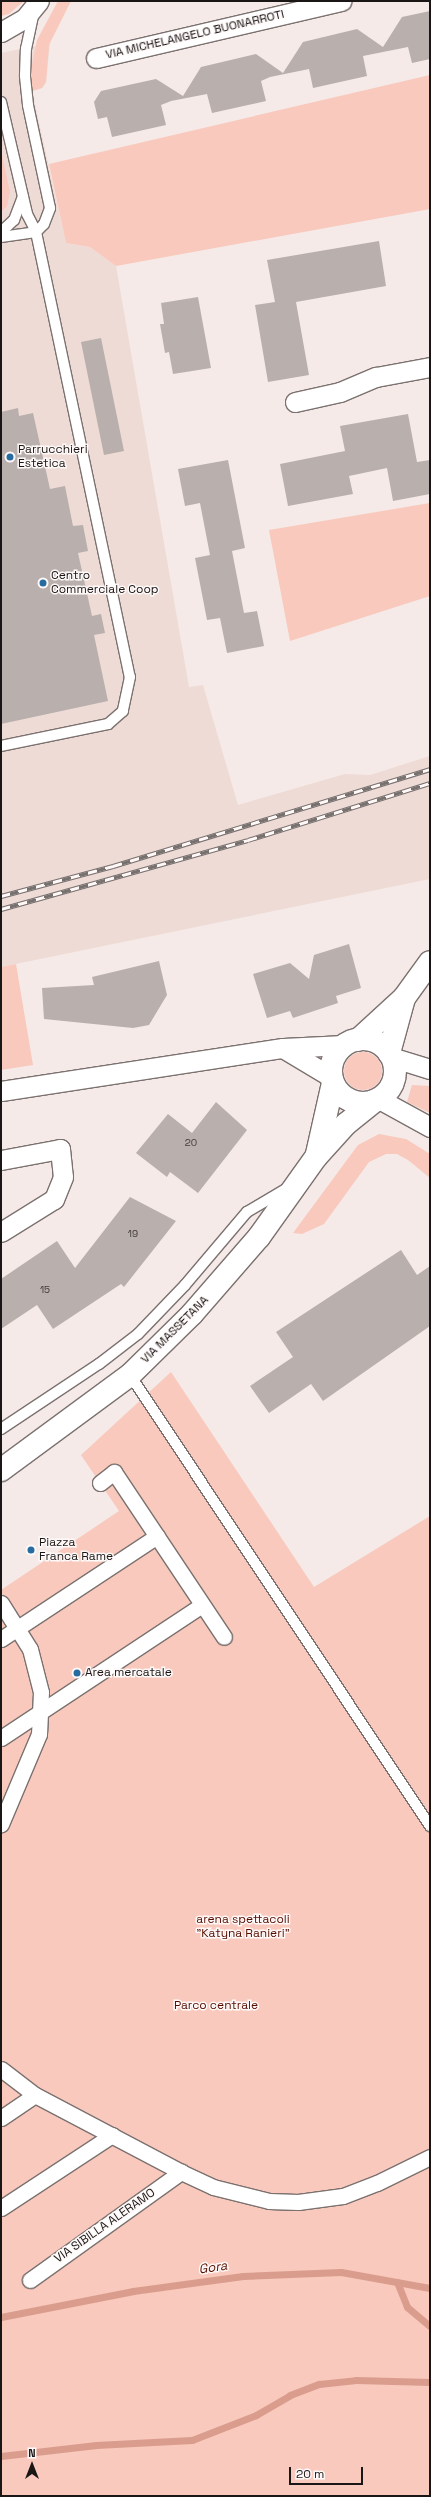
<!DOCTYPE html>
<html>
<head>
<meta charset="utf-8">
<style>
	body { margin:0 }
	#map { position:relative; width:431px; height:2497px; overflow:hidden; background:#f5eae7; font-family:"Space Grotesk",sans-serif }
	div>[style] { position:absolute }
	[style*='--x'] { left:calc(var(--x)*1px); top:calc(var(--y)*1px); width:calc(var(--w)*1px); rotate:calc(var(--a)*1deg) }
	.built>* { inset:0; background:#eedbd6 }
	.green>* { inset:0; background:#f8c9bc }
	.round { border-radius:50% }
	.stream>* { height:7px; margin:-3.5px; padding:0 3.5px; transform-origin:3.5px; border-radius:3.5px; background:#da9c8c }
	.building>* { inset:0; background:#b9afac }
	.roads { filter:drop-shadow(1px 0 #7b716f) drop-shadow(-1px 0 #7b716f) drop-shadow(0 1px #7b716f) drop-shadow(0 -1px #7b716f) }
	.service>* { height:10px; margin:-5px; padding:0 5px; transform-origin:5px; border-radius:5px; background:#fff }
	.pedestrian>* { height:15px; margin:-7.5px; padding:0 7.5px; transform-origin:7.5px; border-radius:7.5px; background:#fff }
	.minor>* { height:19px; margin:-9.5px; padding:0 9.5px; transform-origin:9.5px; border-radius:9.5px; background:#fff }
	.secondary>* { height:22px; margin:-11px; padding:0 11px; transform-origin:11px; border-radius:11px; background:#fff }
	.secondary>.ring { margin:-11px; padding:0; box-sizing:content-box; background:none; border:22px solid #fff; border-radius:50% }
	.rail>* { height:4.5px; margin-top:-2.25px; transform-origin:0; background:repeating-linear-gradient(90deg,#fef9f8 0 9px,#76706e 0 18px); box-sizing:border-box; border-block:1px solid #76706e }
	.dots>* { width:11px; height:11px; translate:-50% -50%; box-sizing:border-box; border:2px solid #fef9f8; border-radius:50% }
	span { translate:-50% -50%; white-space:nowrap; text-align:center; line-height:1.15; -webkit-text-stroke:3px #fef9f8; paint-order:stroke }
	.number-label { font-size:10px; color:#413c3b }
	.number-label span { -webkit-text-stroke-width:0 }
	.street-label { font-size:12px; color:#191615 }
	.poi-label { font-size:12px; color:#191615 }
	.left { translate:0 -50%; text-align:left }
	.park-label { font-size:12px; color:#560d00 }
	.water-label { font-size:13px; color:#591000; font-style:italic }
	.frame { position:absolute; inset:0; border:2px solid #191615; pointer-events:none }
	.north { position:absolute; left:12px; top:2445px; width:40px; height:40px; -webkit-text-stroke:3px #fef9f8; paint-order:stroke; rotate:0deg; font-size:11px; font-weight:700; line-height:16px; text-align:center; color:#191615 }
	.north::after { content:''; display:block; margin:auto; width:14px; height:18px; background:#191615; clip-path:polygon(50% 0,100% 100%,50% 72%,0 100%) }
	.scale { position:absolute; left:289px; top:2467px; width:74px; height:18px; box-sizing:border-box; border:2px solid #191615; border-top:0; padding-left:5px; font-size:12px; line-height:14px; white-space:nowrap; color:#191615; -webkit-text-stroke:3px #fef9f8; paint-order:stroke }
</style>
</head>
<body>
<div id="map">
	<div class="built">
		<i style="clip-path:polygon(50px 43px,46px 82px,42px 88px,32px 91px,66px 243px,90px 247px,116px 266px,189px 687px,203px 685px,238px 805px,345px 774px,370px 775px,430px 756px,430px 879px,1px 967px,1px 53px)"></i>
	</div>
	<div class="green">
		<i style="clip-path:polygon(1px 1px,24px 1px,9px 14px,1px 16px)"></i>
		<i style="clip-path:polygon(58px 1px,71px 1px,49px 45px,46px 82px,42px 88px,32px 91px,32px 65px,37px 40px)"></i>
		<i style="clip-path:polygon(430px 75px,430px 209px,116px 266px,90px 247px,66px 243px,49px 164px)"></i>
		<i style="clip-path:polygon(1px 150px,10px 192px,7px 206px,1px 212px)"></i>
		<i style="clip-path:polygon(430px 503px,430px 596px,290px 641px,269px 530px)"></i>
		<i style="clip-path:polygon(16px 964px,33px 1065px,1px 1070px,1px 967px)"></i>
		<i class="round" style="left:344px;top:1052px;width:38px;height:38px"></i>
		<i style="clip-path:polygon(412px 1085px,430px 1086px,430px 1113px,407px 1102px)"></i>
		<i style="clip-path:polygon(379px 1134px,406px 1139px,430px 1154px,430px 1178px,408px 1160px,397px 1154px,386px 1154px,369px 1162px,324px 1224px,302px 1234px,293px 1233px,358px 1145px)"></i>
		<i style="clip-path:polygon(171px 1372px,314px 1587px,430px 1516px,430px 2496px,1px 2496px,1px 1590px,119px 1511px,81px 1455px)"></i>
	</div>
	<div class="stream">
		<i style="--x:397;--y:2282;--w:27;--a:68"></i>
		<i style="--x:407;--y:2307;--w:30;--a:40"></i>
		<i style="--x:1;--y:2317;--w:135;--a:-11.1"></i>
		<i style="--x:133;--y:2291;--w:111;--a:-7.8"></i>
		<i style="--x:243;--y:2276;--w:98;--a:-2.3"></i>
		<i style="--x:341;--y:2272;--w:90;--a:10.2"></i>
		<i style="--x:1;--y:2456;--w:96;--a:-6.6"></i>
		<i style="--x:96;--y:2445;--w:96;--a:-3"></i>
		<i style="--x:192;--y:2440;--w:69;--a:-21.3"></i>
		<i style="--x:256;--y:2415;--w:39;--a:-30"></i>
		<i style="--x:290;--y:2395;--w:31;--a:-21"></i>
		<i style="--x:319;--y:2384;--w:37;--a:-6"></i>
		<i style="--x:356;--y:2380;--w:74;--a:1.5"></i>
	</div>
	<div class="building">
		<i style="clip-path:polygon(430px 11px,430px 59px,412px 63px,408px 47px,363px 56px,367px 76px,313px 88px,309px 69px,270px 77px,261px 81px,266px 101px,212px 113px,207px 94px,171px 101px,161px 105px,166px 125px,112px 137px,107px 117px,98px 119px,94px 102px,101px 91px,156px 79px,183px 96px,201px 67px,256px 54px,283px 73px,303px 42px,357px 29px,383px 47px,402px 17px)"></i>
		<i style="clip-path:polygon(379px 241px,386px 286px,296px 302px,309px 375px,268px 382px,255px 305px,275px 302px,267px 260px)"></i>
		<i style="clip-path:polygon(198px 297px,211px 368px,173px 374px,169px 352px,165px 353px,160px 324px,164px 324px,161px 303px)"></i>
		<i style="clip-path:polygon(101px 338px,124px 451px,104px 455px,81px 342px)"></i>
		<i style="clip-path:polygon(18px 408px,19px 416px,33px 413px,50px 489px,65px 486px,73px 526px,83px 525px,88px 551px,78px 553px,92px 616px,101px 614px,105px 633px,94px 635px,108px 701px,1px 724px,1px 412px)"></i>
		<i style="clip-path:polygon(408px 414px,417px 462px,430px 460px,430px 494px,393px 501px,387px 468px,349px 476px,353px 494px,288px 506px,280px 464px,345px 451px,340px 426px)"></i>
		<i style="clip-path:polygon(228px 460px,245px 548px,232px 551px,244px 613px,257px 611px,264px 646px,227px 653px,220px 618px,207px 620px,195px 558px,210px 555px,200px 503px,185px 506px,178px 469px)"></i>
		<i style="clip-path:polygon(349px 944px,361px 988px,336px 996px,338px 1003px,293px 1018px,290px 1011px,267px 1018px,253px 974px,290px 963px,309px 979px,314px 955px)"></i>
		<i style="clip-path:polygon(159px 961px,167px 995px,149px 1025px,133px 1028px,44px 1019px,42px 988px,94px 985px,92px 977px)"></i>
		<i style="clip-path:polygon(216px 1102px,247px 1130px,198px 1193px,170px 1172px,167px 1177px,136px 1153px,168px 1114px,192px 1133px)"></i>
		<i style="clip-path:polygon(130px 1197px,176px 1221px,124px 1287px,121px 1284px,53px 1329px,37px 1305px,1px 1329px,1px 1279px,57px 1241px,75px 1268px)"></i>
		<i style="clip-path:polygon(401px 1250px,417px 1275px,430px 1266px,430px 1326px,323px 1401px,311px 1384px,269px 1413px,250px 1386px,293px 1357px,276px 1332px)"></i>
	</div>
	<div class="roads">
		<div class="service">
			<i style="--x:1;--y:102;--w:115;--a:76.9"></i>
			<i style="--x:27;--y:214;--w:20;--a:63"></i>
			<i style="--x:36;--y:232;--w:455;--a:78.1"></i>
			<i style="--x:130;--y:677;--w:35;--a:102"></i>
			<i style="--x:123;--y:711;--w:20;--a:139"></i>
			<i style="--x:108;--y:724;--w:109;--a:168.4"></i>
			<i style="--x:1;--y:232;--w:18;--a:-43"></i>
			<i style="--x:14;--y:220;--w:25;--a:-69"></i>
			<i style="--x:1;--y:237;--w:35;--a:-8"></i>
			<i style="--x:36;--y:232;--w:11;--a:-45"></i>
			<i style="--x:44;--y:224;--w:17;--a:-69"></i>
			<i style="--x:50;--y:208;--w:105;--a:-102.1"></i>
			<i style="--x:28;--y:105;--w:30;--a:-96"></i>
			<i style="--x:25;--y:75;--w:26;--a:-88"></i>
			<i style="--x:26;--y:49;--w:38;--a:-78"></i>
			<i style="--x:130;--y:1375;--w:542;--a:56.37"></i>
			<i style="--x:1;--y:1429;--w:118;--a:-33.6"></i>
			<i style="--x:99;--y:1364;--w:49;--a:-37.6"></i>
			<i style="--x:138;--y:1334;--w:68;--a:-46.2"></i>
			<i style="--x:185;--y:1285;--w:96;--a:-49.7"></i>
			<i style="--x:247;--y:1212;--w:45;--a:-30.5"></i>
		</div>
		<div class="pedestrian">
			<i style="--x:100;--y:1483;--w:18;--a:-38"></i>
			<i style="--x:114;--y:1472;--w:198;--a:56.3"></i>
			<i style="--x:1;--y:1603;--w:54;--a:57.8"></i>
			<i style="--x:30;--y:1649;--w:44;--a:75.7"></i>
			<i style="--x:41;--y:1692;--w:42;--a:92.7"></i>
			<i style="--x:39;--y:1734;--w:98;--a:112.9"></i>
			<i style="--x:1;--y:1639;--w:187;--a:-33.4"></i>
			<i style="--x:1;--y:1738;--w:241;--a:-33.5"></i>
			<i style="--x:1;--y:2069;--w:43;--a:37.4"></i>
			<i style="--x:35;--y:2095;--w:165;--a:27.8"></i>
			<i style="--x:181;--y:2172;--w:35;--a:25"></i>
			<i style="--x:213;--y:2187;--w:58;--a:14"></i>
			<i style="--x:269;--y:2201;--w:29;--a:2"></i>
			<i style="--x:298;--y:2202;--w:45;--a:-7.6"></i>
			<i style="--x:343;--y:2196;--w:36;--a:-21"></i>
			<i style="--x:377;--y:2183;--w:59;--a:-26.1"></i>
			<i style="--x:1;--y:2118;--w:41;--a:-34.1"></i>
			<i style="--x:1;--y:2208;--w:133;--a:-33.3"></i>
			<i style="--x:30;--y:2280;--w:186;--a:-35.6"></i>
		</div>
		<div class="minor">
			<i style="--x:1;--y:32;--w:28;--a:-30"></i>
			<i style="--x:25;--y:18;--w:22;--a:-51"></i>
			<i style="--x:96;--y:58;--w:252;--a:-13.1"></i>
			<i style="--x:295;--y:402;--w:46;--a:-12.5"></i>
			<i style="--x:340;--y:392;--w:39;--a:-23"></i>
			<i style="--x:376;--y:377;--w:55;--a:-10.5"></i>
			<i style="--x:283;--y:1048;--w:56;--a:31.1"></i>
			<i style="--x:391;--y:1057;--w:41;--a:17.1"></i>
			<i style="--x:1;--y:1091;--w:285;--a:-8.7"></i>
			<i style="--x:283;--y:1048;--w:61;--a:-2.8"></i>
			<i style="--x:379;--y:1099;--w:58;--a:28.8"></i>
			<i style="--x:1;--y:1160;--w:60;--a:-10.6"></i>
			<i style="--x:60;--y:1149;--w:28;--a:84"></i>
			<i style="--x:63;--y:1177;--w:24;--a:112"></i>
			<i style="--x:54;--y:1199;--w:62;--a:148.1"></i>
		</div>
		<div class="secondary">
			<i class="ring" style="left:331px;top:1039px;width:42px;height:42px"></i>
			<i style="--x:358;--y:1040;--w:62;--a:-42.4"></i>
			<i style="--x:404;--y:998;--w:44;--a:-54.2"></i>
			<i style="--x:389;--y:1053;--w:57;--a:-74.7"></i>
			<i style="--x:317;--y:1154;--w:73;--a:-77.3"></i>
			<i style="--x:1;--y:1470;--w:160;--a:-36.4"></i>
			<i style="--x:130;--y:1375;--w:87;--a:-44.5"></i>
			<i style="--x:192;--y:1314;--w:102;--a:-49"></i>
			<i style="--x:259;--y:1237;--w:98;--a:-54.5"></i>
			<i style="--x:316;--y:1157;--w:45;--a:-47.7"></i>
			<i style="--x:346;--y:1124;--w:36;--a:-39"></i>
		</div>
	</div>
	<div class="rail">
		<i style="--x:1;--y:896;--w:116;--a:-15"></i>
		<i style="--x:113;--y:866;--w:332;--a:-17"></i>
		<i style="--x:1;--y:909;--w:256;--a:-15.6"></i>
		<i style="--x:248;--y:840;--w:191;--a:-17.4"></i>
	</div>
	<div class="dots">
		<i style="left:10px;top:457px;background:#266ca1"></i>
		<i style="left:43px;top:583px;background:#266ca1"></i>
		<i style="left:31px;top:1550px;background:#266ca1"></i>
		<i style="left:77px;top:1673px;background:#266ca1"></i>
	</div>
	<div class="number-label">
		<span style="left:191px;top:1143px">20</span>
		<span style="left:133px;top:1234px">19</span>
		<span style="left:45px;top:1290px">15</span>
	</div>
	<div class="street-label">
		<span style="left:195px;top:35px;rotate:-13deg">VIA MICHELANGELO BUONARROTI</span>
		<span style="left:175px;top:1330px;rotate:-45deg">VIA MASSETANA</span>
		<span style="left:105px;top:2226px;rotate:-35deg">VIA SIBILLA ALERAMO</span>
	</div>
	<div class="poi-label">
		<span class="left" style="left:18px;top:457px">Parrucchieri<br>Estetica</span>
		<span class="left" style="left:51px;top:583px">Centro<br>Commerciale Coop</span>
		<span class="left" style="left:39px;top:1550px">Piazza<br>Franca Rame</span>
		<span class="left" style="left:85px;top:1673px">Area mercatale</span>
	</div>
	<div class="park-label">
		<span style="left:243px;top:1927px">arena spettacoli<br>"Katyna Ranieri"</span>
		<span style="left:216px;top:2006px">Parco centrale</span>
	</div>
	<div class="water-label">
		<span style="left:213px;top:2268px;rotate:-8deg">Gora</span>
	</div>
	<div class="frame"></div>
	<div class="north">N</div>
	<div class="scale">20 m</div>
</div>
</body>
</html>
